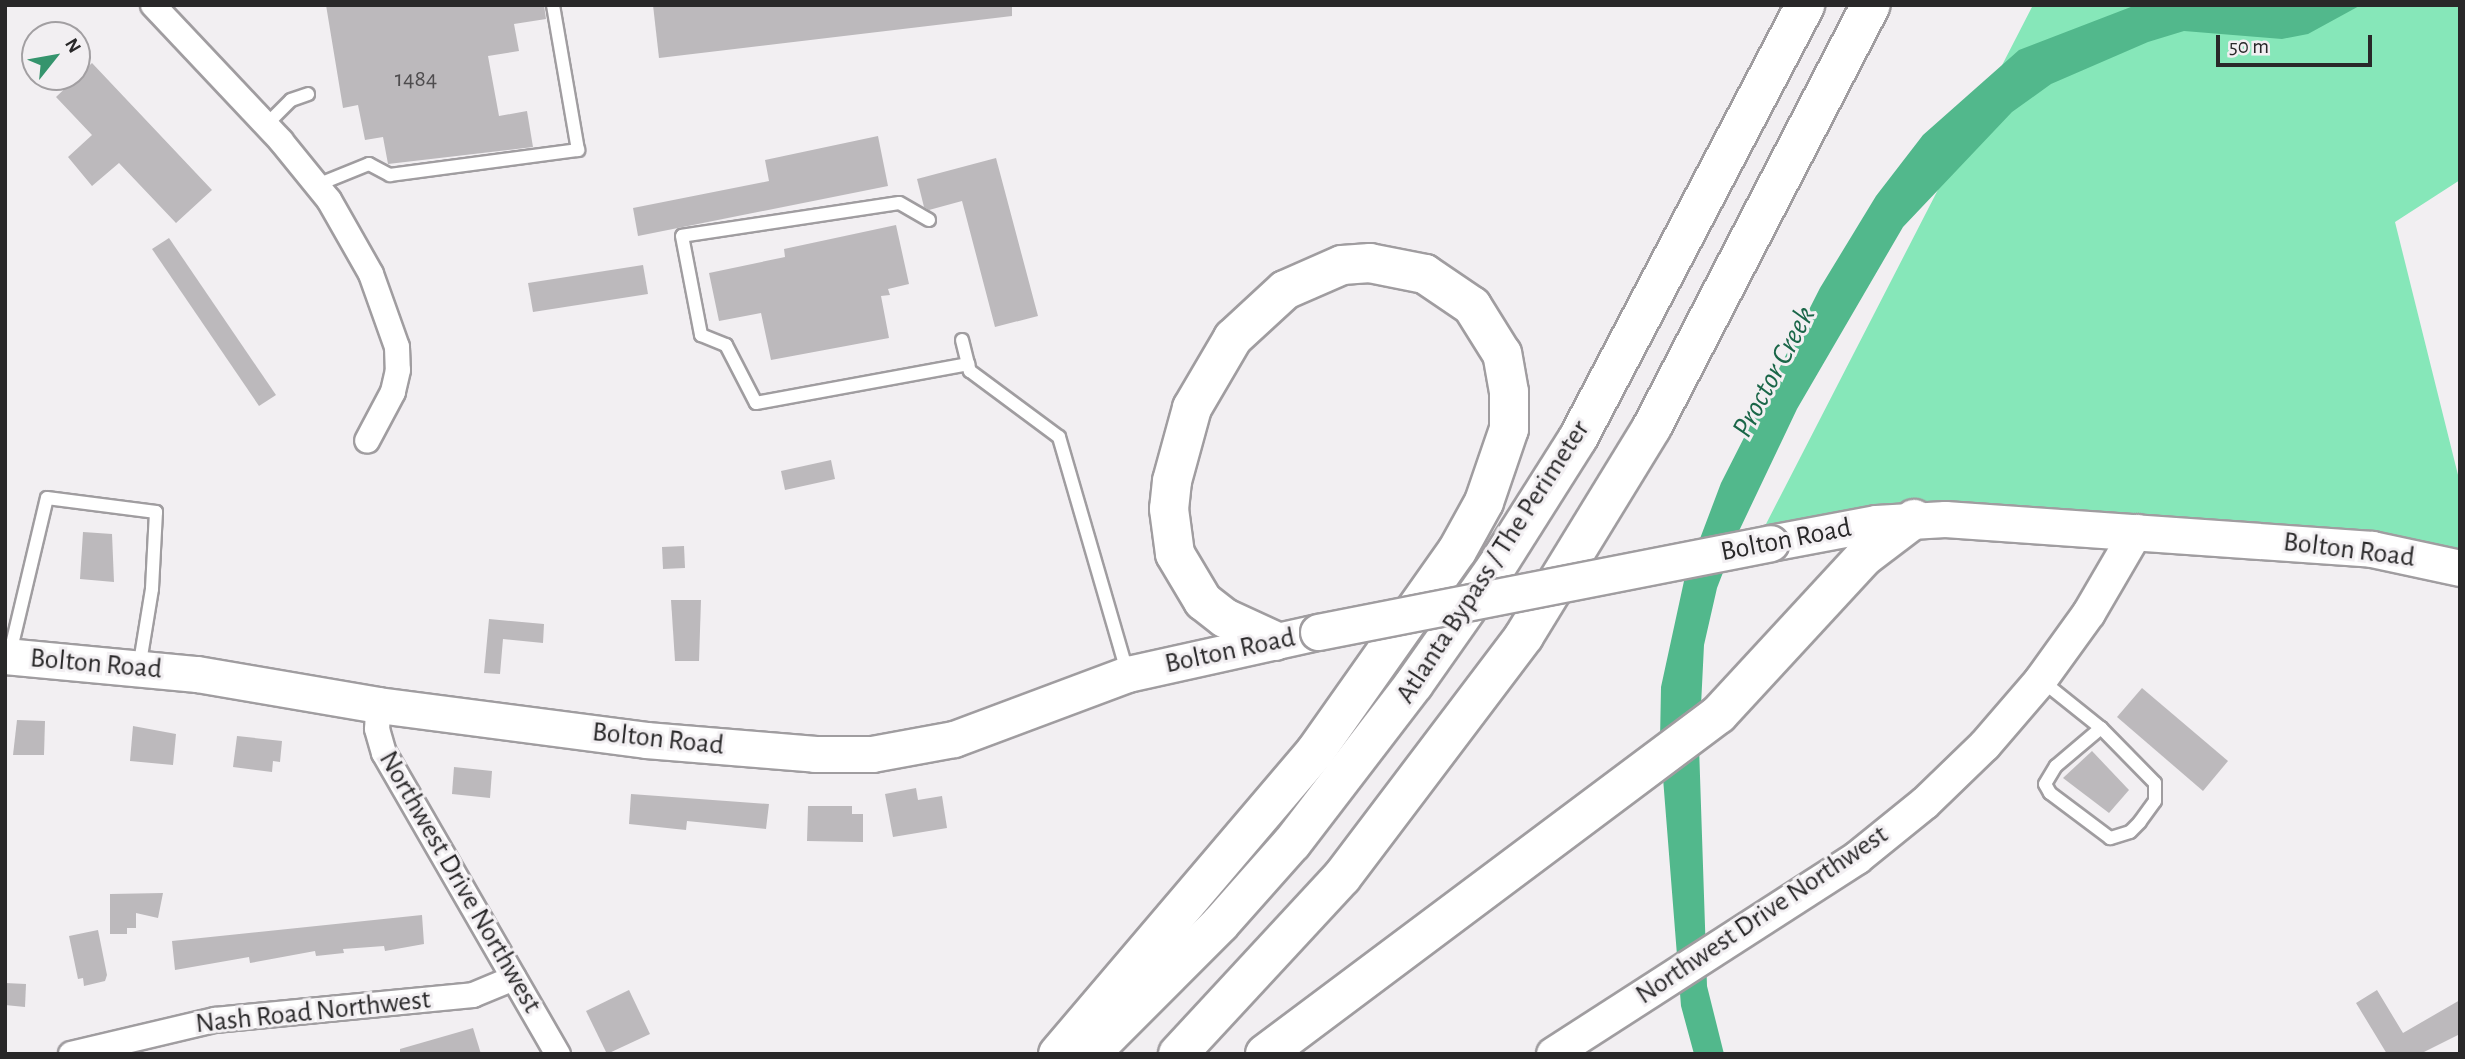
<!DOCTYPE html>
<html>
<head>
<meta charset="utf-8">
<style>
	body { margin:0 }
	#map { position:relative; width:2465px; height:1059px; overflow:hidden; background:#f2eff2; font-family:"Alegreya Sans",sans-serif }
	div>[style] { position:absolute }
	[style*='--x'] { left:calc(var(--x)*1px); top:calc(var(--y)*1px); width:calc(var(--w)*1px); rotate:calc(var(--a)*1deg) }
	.green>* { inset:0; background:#86e7b9 }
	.water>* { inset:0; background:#52b88c }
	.building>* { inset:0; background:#bcb9bc }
	.roads { filter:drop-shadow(2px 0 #a09da0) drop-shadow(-2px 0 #a09da0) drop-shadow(0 2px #a09da0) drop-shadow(0 -2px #a09da0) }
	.service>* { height:12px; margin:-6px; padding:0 6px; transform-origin:6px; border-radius:6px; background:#fff }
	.minor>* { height:24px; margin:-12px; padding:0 12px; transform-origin:12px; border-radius:12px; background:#fff }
	.tertiary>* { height:32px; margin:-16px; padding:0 16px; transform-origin:16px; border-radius:16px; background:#fff }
	.secondary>* { height:35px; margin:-17.5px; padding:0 17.5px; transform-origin:17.5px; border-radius:17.5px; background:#fff }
	.motorway>* { height:38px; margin:-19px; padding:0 19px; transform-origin:19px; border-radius:19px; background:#fff }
	.bridges { filter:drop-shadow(2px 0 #a09da0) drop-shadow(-2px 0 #a09da0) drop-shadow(0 2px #a09da0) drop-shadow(0 -2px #a09da0) }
	.secondary-bridge>* { height:35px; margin:-17.5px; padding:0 17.5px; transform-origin:17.5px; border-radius:17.5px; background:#fff }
	span { translate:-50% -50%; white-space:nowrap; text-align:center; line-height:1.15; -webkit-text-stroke:6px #f2eff2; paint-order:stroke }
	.number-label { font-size:24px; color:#4e4c4e }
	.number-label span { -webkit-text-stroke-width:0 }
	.street-label { font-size:28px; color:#292829 }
	.water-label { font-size:30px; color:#1a6648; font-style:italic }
	.frame { position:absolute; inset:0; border:7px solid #292829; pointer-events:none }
	.north { position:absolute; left:21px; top:21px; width:70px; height:70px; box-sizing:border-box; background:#f2eff2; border:2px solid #a29fa2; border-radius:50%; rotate:59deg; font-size:19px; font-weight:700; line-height:28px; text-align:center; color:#292829 }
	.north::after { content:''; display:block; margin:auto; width:24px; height:32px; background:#35946d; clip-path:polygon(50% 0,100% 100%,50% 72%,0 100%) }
	.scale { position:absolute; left:2216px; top:35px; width:156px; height:32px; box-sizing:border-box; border:4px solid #292829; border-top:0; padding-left:9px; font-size:21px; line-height:24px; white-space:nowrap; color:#292829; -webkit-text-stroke:5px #f2eff2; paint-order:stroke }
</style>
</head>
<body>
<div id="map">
	<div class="green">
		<i style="clip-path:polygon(2033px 5px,2460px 5px,2460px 180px,2395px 222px,2460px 483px,2460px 583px,2173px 533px,1949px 505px,1748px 559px)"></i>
	</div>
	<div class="water">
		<i style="clip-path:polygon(2136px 5px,2361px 5px,2308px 34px,2282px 39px,2184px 31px,2148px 42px,2051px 84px,2012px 112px,1903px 227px,1797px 409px,1739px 531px,1717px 588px,1704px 645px,1699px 746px,1707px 986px,1724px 1054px,1694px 1054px,1681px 1006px,1660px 740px,1661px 687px,1684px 581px,1721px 483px,1820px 288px,1876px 196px,1923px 135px,2019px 50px)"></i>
	</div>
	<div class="building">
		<i style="clip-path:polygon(326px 5px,544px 5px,546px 19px,514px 24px,519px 51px,488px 56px,499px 116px,527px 111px,533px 147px,388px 164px,383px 137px,365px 140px,358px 105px,343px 108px)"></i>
		<i style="clip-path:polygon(653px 5px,1012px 5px,1012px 16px,659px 58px)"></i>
		<i style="clip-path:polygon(92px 63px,212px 190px,176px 223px,119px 163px,92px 186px,68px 157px,92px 135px,56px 97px)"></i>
		<i style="clip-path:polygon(878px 136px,888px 186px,638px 236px,633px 208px,769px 181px,765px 160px)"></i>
		<i style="clip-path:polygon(996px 158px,1038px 316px,995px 327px,962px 201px,929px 210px,924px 207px,917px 179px)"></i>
		<i style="clip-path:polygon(896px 225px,909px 284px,888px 289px,890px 295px,881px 296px,889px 338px,771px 360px,761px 313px,719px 321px,709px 273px,785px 257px,784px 249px)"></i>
		<i style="clip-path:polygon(169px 238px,276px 395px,259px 406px,152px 249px)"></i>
		<i style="clip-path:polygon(643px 265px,648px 294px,533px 312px,528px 283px)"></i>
		<i style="clip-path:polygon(831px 460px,835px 479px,785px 490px,781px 471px)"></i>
		<i style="clip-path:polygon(83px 532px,112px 534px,114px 582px,80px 579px)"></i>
		<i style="clip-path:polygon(684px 546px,685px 568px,663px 569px,662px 547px)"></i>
		<i style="clip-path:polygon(671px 600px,701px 600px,699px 661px,675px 661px)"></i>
		<i style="clip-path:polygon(489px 619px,544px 624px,543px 643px,503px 639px,500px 674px,484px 673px)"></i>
		<i style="clip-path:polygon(2142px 688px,2228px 761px,2203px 791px,2117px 717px)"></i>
		<i style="clip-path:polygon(17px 720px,45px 721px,44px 755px,13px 755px)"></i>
		<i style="clip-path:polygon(133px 726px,176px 734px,173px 765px,130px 761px)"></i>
		<i style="clip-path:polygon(237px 736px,282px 741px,280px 762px,273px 761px,272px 772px,233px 767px)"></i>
		<i style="clip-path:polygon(2092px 751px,2129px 790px,2109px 813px,2063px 778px)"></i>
		<i style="clip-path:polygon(454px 767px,492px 771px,490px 798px,452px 794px)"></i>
		<i style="clip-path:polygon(916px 788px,918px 800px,942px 796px,947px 828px,893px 837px,885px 794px)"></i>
		<i style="clip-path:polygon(631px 794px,769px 804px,766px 829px,687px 821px,686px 830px,629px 824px)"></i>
		<i style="clip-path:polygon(808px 806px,852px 806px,852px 814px,863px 814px,863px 842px,807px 841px)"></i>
		<i style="clip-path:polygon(163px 893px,158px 918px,136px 913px,136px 928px,127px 928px,127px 934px,110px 934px,110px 894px)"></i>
		<i style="clip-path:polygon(422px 915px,424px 944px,385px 951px,384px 946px,343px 949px,344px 953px,316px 956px,315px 951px,250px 963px,249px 957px,175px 970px,172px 941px)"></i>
		<i style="clip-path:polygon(98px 930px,107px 975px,105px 981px,84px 986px,83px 978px,78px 979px,69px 936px)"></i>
		<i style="clip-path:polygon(5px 983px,26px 984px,25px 1007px,5px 1005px)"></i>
		<i style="clip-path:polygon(629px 990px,650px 1034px,607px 1054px,586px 1011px)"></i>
		<i style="clip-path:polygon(2377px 990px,2403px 1033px,2460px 1000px,2460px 1034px,2420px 1054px,2387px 1054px,2356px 1003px)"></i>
		<i style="clip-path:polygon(473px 1028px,481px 1054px,400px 1054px,400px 1049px)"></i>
	</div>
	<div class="roads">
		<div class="service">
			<i style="--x:266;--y:125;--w:35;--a:-45"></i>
			<i style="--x:291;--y:100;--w:18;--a:-19"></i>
			<i style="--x:317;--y:185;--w:56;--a:-22"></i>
			<i style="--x:369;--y:164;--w:24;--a:28"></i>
			<i style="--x:390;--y:175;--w:190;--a:-7.6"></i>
			<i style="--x:578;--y:150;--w:147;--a:-99.8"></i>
			<i style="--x:929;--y:220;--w:34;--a:-150"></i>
			<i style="--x:899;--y:203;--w:219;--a:171.4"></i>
			<i style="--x:682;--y:236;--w:101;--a:79.1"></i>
			<i style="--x:701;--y:335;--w:27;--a:22"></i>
			<i style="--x:726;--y:345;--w:65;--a:62.7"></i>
			<i style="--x:756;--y:403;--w:216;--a:-10.4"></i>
			<i style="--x:962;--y:340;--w:32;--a:76"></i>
			<i style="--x:970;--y:371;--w:111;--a:36.6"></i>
			<i style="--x:1059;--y:437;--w:247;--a:73.8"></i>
			<i style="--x:10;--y:653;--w:159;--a:-76.6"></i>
			<i style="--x:47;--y:498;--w:110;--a:7.3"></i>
			<i style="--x:156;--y:512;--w:77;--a:93"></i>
			<i style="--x:152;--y:589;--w:80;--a:99.3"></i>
			<i style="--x:2041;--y:680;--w:77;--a:38.7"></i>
			<i style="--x:2101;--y:728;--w:77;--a:45.5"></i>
			<i style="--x:2155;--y:783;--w:18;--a:90"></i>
			<i style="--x:2155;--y:801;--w:26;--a:126"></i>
			<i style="--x:2140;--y:822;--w:14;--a:135"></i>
			<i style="--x:2130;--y:832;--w:21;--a:163"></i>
			<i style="--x:2110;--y:838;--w:75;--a:-143.1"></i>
			<i style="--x:2050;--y:793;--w:10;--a:-119"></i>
			<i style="--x:2045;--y:784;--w:21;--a:-59"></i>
			<i style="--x:2056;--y:766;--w:59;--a:-40.2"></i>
		</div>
		<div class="minor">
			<i style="--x:153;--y:5;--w:187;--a:46.7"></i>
			<i style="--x:281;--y:141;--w:76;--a:50.9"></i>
			<i style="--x:329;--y:200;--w:85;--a:60.4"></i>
			<i style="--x:371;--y:274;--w:77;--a:70.4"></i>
			<i style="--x:397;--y:347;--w:23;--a:88"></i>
			<i style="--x:398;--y:370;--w:23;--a:103"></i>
			<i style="--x:393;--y:392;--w:55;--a:118"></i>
			<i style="--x:378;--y:705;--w:24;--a:92"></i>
			<i style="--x:377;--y:729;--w:25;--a:74"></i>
			<i style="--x:384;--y:753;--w:348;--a:60"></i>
			<i style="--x:71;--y:1054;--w:148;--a:-13.3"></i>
			<i style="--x:215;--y:1020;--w:259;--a:-5.5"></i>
			<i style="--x:473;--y:995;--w:44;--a:-22.5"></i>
		</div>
		<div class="tertiary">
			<i style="--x:1553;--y:1054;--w:362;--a:-32.8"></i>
			<i style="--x:1857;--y:858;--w:87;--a:-39"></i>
			<i style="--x:1925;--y:803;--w:83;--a:-44"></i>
			<i style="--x:1985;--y:745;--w:84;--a:-49.3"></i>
			<i style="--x:2040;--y:681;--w:84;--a:-54.2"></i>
			<i style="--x:2089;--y:613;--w:95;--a:-59.7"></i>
		</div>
		<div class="secondary">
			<i style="--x:1770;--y:543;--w:108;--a:-10.7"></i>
			<i style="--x:1876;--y:523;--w:69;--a:-3.3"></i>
			<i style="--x:1945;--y:519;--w:428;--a:4"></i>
			<i style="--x:2372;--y:549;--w:90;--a:12.2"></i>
			<i style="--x:5;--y:656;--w:193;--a:5.4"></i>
			<i style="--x:197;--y:674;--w:184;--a:9.7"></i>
			<i style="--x:378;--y:705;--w:270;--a:7.4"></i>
			<i style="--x:646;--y:740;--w:170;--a:4.7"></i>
			<i style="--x:815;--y:754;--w:57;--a:0"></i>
			<i style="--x:872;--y:754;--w:83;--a:-10.4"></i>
			<i style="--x:954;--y:739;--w:186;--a:-20.5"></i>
			<i style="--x:1128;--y:674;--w:195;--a:-12.5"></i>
		</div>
		<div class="motorway">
			<i style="--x:1058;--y:1054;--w:397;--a:-49.6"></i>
			<i style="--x:1315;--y:752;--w:246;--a:-54.8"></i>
			<i style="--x:1457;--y:551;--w:56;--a:-61.1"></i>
			<i style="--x:1484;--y:502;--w:77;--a:-71.1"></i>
			<i style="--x:1509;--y:429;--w:37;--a:-90"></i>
			<i style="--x:1509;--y:392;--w:39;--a:-100"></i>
			<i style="--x:1502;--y:354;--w:57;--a:-122"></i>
			<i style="--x:1472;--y:306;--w:57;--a:-145.8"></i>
			<i style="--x:1425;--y:274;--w:56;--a:-168.7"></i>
			<i style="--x:1370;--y:263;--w:28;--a:176"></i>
			<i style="--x:1342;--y:265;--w:62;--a:156.3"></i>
			<i style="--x:1285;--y:290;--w:71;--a:137.3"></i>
			<i style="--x:1233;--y:338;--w:81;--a:120.4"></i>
			<i style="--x:1192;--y:408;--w:76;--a:105.3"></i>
			<i style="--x:1172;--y:481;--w:28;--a:96"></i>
			<i style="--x:1169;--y:509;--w:45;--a:82.4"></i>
			<i style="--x:1175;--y:554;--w:55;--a:59.2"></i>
			<i style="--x:1203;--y:601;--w:28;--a:38"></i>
			<i style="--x:1225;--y:618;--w:55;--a:24.7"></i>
			<i style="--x:1090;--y:1054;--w:184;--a:-45"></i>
			<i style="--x:1220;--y:924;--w:108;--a:-48.4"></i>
			<i style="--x:1292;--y:843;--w:200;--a:-52.5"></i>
			<i style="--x:1414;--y:684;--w:144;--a:-54.9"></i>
			<i style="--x:1497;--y:566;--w:151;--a:-57.7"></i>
			<i style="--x:1578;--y:438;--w:489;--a:-62.3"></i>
			<i style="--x:1178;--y:1054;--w:241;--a:-47.2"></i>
			<i style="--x:1342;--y:877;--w:302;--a:-52.9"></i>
			<i style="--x:1524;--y:636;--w:245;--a:-58.5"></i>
			<i style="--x:1652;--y:427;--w:475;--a:-62.6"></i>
			<i style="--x:1265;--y:1054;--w:567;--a:-36.83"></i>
			<i style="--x:1719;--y:714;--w:214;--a:-47.3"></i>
			<i style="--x:1864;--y:557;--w:63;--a:-37.2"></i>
		</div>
	</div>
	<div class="bridges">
		<div class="secondary-bridge">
			<i style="--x:1318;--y:632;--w:461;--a:-11.1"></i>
		</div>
	</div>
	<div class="number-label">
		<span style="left:416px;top:80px">1484</span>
	</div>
	<div class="street-label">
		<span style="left:1786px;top:540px;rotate:-11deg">Bolton Road</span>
		<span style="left:2349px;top:550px;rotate:7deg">Bolton Road</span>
		<span style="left:1493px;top:562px;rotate:-57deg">Atlanta Bypass / The Perimeter</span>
		<span style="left:1230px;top:651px;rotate:-12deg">Bolton Road</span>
		<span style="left:96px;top:664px;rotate:5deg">Bolton Road</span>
		<span style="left:658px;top:739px;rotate:6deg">Bolton Road</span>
		<span style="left:460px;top:882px;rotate:60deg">Northwest Drive Northwest</span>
		<span style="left:1762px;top:915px;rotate:-34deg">Northwest Drive Northwest</span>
		<span style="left:313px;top:1012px;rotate:-6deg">Nash Road Northwest</span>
	</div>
	<div class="water-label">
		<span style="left:1774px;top:372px;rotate:-62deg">Proctor Creek</span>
	</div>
	<div class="frame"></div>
	<div class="north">N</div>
	<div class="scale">50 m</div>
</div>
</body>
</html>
